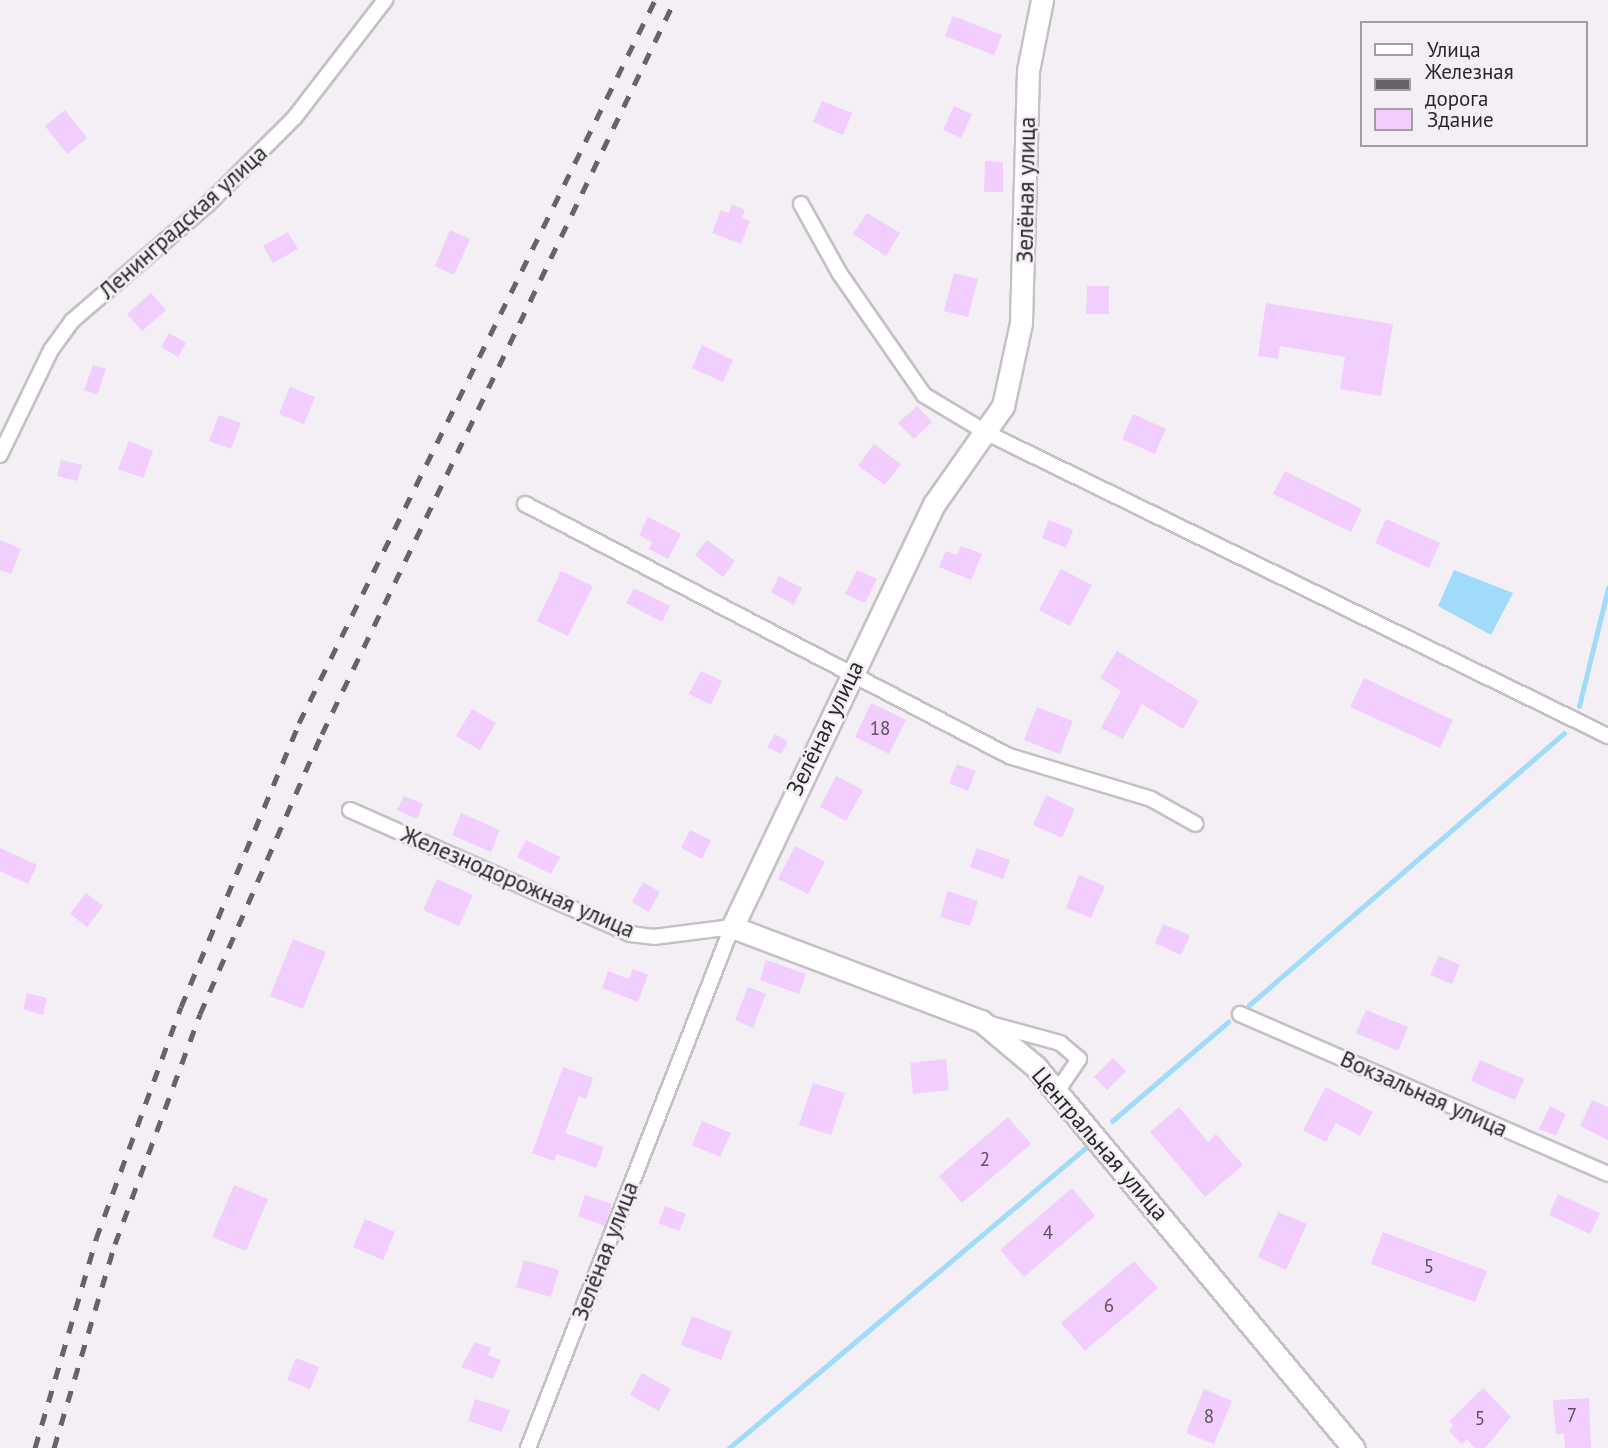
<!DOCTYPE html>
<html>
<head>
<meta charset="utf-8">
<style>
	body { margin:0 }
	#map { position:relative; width:1608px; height:1448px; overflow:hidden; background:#f3eff4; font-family:"PT Sans",sans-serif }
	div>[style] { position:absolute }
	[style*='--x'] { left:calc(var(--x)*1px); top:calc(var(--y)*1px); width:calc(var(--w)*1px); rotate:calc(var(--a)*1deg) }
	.water>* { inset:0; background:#a0dbfa }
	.stream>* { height:5px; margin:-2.5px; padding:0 2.5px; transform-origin:2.5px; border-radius:2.5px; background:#a0dbfa }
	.building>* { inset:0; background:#f1cefd }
	.roads { filter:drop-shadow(2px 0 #c4c0c5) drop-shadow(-2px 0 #c4c0c5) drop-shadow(0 2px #c4c0c5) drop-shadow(0 -2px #c4c0c5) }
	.street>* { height:14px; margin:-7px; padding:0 7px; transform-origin:7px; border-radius:7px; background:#fff }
	.secondary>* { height:21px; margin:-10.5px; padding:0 10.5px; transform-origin:10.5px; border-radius:10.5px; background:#fff }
	.rail>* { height:5px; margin-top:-2.5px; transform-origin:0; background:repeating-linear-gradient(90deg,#666467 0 12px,transparent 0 24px) }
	span { translate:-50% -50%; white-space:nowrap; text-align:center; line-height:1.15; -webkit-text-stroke:5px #f3eff4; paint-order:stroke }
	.number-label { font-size:19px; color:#5b525e }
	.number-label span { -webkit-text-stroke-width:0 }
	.street-label { font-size:23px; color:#292829 }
	.legend { position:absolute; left:1360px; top:21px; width:228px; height:126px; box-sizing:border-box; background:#f3eff4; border:2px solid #a29fa3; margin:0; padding:9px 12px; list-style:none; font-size:21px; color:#292829 }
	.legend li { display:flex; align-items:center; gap:14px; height:35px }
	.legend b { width:35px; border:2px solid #a29fa3 }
</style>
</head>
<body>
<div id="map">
	<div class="water">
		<i style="clip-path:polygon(1454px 570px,1513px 593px,1491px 635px,1438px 606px)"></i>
	</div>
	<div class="stream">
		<i style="--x:1579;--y:706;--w:122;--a:-76.2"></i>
		<i style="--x:1249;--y:1005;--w:416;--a:-40.8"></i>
		<i style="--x:1112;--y:1121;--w:153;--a:-40.5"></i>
		<i style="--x:729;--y:1448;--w:466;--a:-40.1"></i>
	</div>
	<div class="building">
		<i style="clip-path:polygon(953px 16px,1002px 35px,994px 55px,945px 36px)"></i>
		<i style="clip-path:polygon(822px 101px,852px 113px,843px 135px,813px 122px)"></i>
		<i style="clip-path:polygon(954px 106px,972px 114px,961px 138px,943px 130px)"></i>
		<i style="clip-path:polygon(65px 110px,87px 138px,67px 154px,45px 126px)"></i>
		<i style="clip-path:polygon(985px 161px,1003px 162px,1003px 192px,984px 192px)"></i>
		<i style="clip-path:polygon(732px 204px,745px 210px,742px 218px,750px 221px,741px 244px,712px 233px,721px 210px,729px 213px)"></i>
		<i style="clip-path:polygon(867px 213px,900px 233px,886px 256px,853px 234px)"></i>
		<i style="clip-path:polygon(450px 230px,470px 239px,454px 275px,435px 266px)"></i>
		<i style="clip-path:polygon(288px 232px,298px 249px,273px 263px,263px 246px)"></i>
		<i style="clip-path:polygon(954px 273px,978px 279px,968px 317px,944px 311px)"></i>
		<i style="clip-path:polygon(1087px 286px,1109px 286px,1109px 314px,1086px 314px)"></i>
		<i style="clip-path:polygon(151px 293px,166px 310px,142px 331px,127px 314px)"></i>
		<i style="clip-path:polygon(1266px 303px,1393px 324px,1381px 396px,1340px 389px,1345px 357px,1280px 346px,1278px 359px,1258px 356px)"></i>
		<i style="clip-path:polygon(169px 333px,186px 343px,178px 357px,161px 347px)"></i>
		<i style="clip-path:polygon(702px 345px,733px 360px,723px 382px,692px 368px)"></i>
		<i style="clip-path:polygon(93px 365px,106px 369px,97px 395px,84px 390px)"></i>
		<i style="clip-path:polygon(290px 387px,315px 397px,304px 424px,279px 414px)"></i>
		<i style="clip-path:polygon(917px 406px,932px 422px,914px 439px,898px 423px)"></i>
		<i style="clip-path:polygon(1133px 414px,1166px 429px,1155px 454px,1122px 439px)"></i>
		<i style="clip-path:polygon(219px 415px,241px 423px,231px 449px,209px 441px)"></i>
		<i style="clip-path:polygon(129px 441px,153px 451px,143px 478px,118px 469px)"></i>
		<i style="clip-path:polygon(874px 444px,901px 464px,885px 485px,858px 466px)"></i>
		<i style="clip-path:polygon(61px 460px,82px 465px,77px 481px,57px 476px)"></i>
		<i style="clip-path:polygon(1285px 471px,1362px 509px,1351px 532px,1273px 494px)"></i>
		<i style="clip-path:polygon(648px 517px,681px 534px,668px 559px,649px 549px,652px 542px,639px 535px)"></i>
		<i style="clip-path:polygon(1386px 519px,1440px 543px,1429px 568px,1375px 543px)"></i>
		<i style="clip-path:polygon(1049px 520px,1073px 530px,1066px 548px,1042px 538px)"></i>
		<i style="clip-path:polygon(0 540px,21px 549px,11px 574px,0 570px)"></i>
		<i style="clip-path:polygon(707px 540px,735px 561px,723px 577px,695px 555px)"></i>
		<i style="clip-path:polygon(961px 546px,982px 554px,971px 580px,939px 567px,946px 551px,957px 555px)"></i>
		<i style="clip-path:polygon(1061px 569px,1092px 585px,1070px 626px,1039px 610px)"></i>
		<i style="clip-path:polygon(857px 570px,877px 579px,865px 603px,845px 594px)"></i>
		<i style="clip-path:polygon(561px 571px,593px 586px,568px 636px,537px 621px)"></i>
		<i style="clip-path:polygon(779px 576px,802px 588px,794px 605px,771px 592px)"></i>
		<i style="clip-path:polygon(634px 588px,670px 606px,662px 622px,626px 603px)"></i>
		<i style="clip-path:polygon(1117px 651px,1199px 701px,1183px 729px,1142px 704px,1123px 739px,1101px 728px,1121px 691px,1100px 678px)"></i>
		<i style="clip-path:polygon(701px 671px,722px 681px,711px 705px,689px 694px)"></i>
		<i style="clip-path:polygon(1364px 678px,1453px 720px,1440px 748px,1350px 707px)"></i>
		<i style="clip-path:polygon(871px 703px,906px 720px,889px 754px,855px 737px)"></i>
		<i style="clip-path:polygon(1037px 707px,1073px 721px,1060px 754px,1024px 740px)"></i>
		<i style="clip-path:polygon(472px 709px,496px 723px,480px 750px,456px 736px)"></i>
		<i style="clip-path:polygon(775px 734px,788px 742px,781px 754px,767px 747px)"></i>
		<i style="clip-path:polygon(957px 764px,976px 771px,968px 791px,949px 783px)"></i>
		<i style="clip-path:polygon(836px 776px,863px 790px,846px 821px,820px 807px)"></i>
		<i style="clip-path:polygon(1046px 795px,1075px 809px,1062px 838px,1033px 825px)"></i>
		<i style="clip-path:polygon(404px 796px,423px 804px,417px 819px,397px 810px)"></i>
		<i style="clip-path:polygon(461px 813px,500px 830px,491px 852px,452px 835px)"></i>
		<i style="clip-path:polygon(690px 830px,711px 840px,702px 859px,681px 848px)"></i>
		<i style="clip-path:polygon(526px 840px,560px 857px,551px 874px,517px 857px)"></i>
		<i style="clip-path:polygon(795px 846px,825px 862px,808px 894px,778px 879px)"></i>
		<i style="clip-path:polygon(0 848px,37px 865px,28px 884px,0 871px)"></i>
		<i style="clip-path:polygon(977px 848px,1010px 860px,1003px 879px,970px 867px)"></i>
		<i style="clip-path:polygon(1079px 875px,1105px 886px,1091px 918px,1066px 908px)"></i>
		<i style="clip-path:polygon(437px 879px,473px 895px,459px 926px,423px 910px)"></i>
		<i style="clip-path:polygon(643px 882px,660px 892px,649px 912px,632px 902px)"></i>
		<i style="clip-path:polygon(948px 891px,978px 901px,970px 926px,940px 917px)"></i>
		<i style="clip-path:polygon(86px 893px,103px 906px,87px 927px,70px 914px)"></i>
		<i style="clip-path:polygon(1163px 924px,1190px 935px,1181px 955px,1155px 943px)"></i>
		<i style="clip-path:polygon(293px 939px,326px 952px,303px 1009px,270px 996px)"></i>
		<i style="clip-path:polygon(1439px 956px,1460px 965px,1452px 984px,1430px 975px)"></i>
		<i style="clip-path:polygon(766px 960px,806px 974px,799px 994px,760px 980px)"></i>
		<i style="clip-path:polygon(633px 969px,648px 975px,638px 1002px,602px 988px,608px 971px,629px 979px)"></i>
		<i style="clip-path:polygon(748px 987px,766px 994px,753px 1028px,735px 1020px)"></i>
		<i style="clip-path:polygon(27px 993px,47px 998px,43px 1015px,23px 1009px)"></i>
		<i style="clip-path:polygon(1366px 1010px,1408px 1027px,1398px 1051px,1356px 1033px)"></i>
		<i style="clip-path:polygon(1113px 1058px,1126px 1071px,1107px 1090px,1094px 1077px)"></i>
		<i style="clip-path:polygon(946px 1059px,949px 1090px,913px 1094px,910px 1063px)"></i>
		<i style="clip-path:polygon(1480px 1060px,1524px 1079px,1515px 1100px,1471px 1081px)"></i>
		<i style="clip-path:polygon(563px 1067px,593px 1078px,586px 1099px,579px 1096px,565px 1133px,604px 1147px,596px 1168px,557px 1154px,554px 1161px,532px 1153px)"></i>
		<i style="clip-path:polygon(813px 1083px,845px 1093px,831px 1135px,799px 1125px)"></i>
		<i style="clip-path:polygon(1326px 1087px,1373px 1112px,1360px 1136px,1336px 1123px,1326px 1142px,1303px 1130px)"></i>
		<i style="clip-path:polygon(1592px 1100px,1608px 1107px,1608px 1140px,1580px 1126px)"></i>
		<i style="clip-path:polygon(1550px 1106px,1566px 1114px,1556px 1136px,1539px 1129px)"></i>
		<i style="clip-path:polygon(1179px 1107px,1208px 1142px,1216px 1134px,1243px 1165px,1205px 1197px,1150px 1132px)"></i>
		<i style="clip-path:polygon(1008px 1117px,1031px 1144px,962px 1203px,939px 1176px)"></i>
		<i style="clip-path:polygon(702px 1121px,731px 1133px,720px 1157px,692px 1145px)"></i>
		<i style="clip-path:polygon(234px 1185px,268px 1199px,246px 1251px,212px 1237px)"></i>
		<i style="clip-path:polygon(1072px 1188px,1095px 1216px,1024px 1277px,1000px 1250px)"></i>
		<i style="clip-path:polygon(1558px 1194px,1600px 1213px,1590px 1234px,1549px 1215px)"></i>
		<i style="clip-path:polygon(585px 1195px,612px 1204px,605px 1226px,578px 1216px)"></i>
		<i style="clip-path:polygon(665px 1206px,686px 1214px,679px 1231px,658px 1223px)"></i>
		<i style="clip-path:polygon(1278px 1212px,1307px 1224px,1286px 1270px,1258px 1257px)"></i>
		<i style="clip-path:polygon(365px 1219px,395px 1232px,383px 1260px,353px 1247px)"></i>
		<i style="clip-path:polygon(1383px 1232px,1487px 1271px,1475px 1302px,1371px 1264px)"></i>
		<i style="clip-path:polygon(524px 1260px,559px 1270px,551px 1297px,516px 1287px)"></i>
		<i style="clip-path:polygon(1134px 1261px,1158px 1288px,1085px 1351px,1061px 1323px)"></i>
		<i style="clip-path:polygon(692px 1316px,732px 1332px,721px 1360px,681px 1345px)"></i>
		<i style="clip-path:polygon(475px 1342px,491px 1348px,488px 1355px,501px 1360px,493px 1379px,461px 1367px)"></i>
		<i style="clip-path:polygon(296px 1358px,319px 1367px,310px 1389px,287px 1380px)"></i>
		<i style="clip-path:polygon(642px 1373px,671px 1389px,659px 1411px,630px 1395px)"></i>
		<i style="clip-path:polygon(1483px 1388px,1511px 1417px,1485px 1448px,1475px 1448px,1467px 1439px,1462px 1444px,1449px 1431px,1453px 1426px,1449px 1421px)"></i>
		<i style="clip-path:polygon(1204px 1389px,1232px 1401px,1214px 1444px,1186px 1433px)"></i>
		<i style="clip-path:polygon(1589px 1398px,1591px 1448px,1565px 1448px,1564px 1434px,1556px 1434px,1553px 1400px)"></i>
		<i style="clip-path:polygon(475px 1399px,510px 1410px,502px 1432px,468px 1421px)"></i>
	</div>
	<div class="roads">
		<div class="street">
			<i style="--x:801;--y:204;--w:80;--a:60.9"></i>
			<i style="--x:840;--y:274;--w:147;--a:55.2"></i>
			<i style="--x:924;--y:395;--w:74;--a:31.1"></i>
			<i style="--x:987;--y:433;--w:691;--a:26.01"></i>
			<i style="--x:0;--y:455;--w:117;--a:-64.1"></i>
			<i style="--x:51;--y:350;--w:36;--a:-54"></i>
			<i style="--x:72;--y:321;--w:178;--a:-40.7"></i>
			<i style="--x:207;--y:205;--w:124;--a:-45"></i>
			<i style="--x:295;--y:117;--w:148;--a:-52.4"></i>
			<i style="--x:525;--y:504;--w:546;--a:27.5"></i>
			<i style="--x:1009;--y:756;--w:148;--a:16.8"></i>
			<i style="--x:1151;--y:799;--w:51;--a:29.1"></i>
			<i style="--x:350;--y:810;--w:306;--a:23.9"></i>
			<i style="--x:630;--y:934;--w:24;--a:7"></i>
			<i style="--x:654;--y:937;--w:79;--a:-7.3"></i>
			<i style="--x:732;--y:927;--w:560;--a:111.38"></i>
			<i style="--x:1240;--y:1014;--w:401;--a:23.5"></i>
			<i style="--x:987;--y:1023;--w:76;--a:15.3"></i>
			<i style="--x:1060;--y:1043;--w:25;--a:40"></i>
			<i style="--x:1079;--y:1059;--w:37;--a:124"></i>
		</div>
		<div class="secondary">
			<i style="--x:1042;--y:0;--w:72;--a:101.2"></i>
			<i style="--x:1028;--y:71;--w:252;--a:91.6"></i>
			<i style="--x:1021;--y:323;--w:85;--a:102.2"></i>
			<i style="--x:1003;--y:406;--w:120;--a:125.1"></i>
			<i style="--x:934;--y:504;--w:469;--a:115.5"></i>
			<i style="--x:732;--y:927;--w:266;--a:20.7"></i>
			<i style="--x:981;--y:1021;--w:72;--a:39.9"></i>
			<i style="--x:1036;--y:1067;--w:496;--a:50.2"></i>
		</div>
	</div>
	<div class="rail">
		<i style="--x:35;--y:1448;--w:218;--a:-73.7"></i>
		<i style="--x:96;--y:1239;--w:247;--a:-69.9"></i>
		<i style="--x:181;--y:1007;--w:308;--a:-67.4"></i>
		<i style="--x:299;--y:723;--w:806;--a:-63.78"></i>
		<i style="--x:54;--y:1448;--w:213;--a:-73.4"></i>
		<i style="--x:115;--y:1244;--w:245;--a:-69.7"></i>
		<i style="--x:200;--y:1014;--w:305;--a:-66.5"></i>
		<i style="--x:322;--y:734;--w:814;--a:-64.32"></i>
	</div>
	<div class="number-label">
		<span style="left:880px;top:729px">18</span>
		<span style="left:985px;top:1160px">2</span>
		<span style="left:1048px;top:1233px">4</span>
		<span style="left:1429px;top:1267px">5</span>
		<span style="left:1109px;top:1306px">6</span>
		<span style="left:1572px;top:1416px">7</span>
		<span style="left:1209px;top:1417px">8</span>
		<span style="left:1480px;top:1419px">5</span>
	</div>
	<div class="street-label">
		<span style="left:1026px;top:190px;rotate:-89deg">Зелёная улица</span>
		<span style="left:183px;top:222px;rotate:-42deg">Ленинградская улица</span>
		<span style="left:825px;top:728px;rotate:-64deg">Зелёная улица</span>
		<span style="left:518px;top:882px;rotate:23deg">Железнодорожная улица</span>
		<span style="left:1424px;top:1094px;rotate:24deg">Вокзальная улица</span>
		<span style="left:1100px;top:1144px;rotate:49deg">Центральная улица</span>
		<span style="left:605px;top:1251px;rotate:-69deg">Зелёная улица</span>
	</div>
	<ul class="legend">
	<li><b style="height:9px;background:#fff"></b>Улица</li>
	<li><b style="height:9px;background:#666467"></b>Железная дорога</li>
	<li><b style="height:19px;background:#f1cefd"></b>Здание</li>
	</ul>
</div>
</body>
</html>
